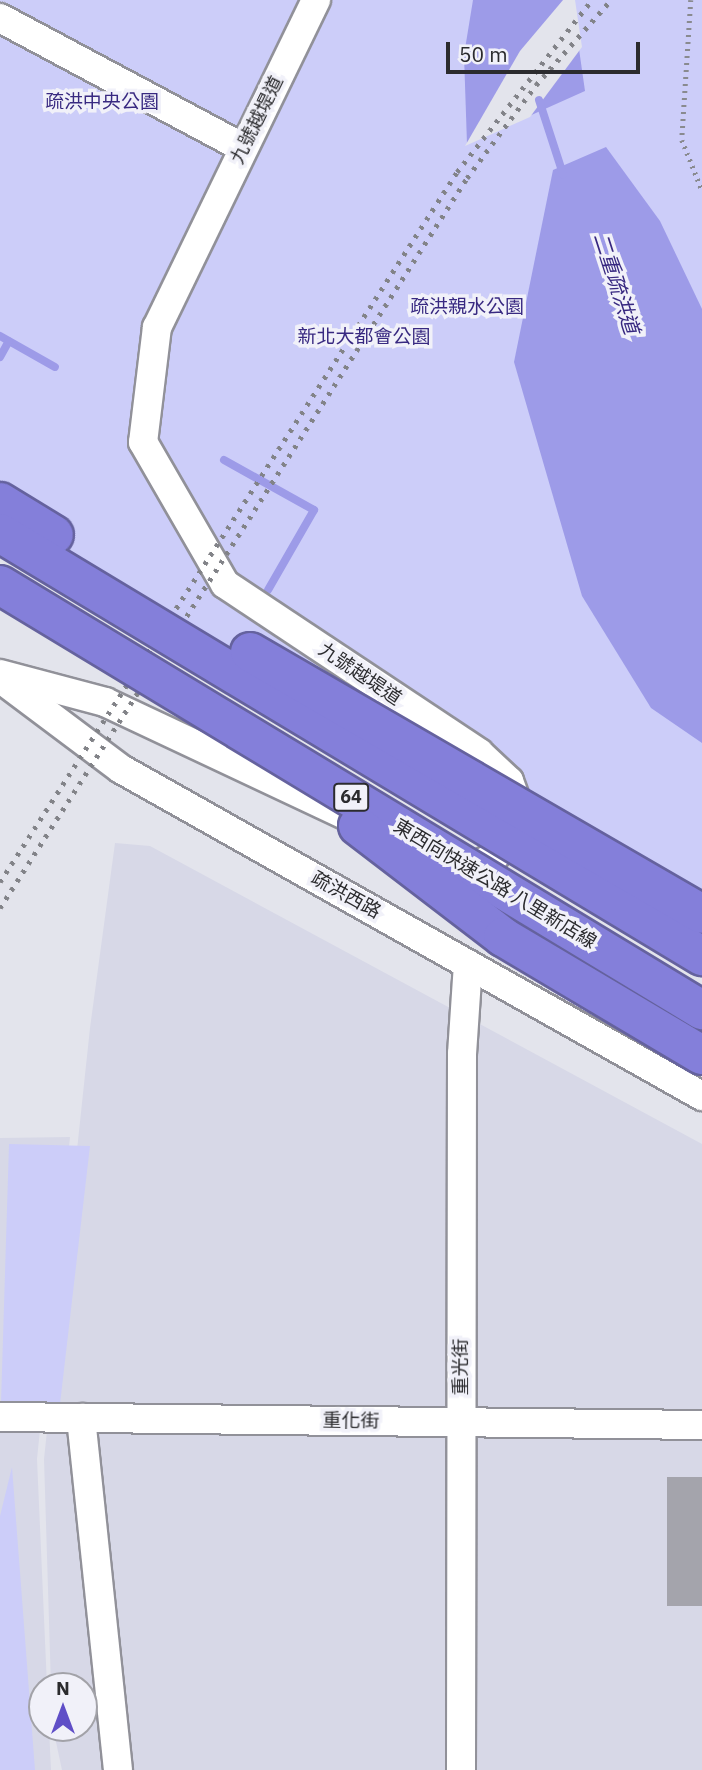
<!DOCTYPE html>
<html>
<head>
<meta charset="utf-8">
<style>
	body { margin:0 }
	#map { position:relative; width:702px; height:1770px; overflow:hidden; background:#e3e4ec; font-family:"IBM Plex Sans","Noto Sans TC",sans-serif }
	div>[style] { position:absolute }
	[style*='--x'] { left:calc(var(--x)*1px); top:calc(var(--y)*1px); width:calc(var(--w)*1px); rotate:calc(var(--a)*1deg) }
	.built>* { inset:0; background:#d7d8e7 }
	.green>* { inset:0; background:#cccdf9 }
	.water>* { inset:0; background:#9d9be8 }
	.pier>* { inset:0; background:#e3e4ec }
	.stream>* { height:8px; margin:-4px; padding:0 4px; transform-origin:4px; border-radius:4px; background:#9d9be8 }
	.building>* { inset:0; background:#a4a4ac }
	.path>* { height:4.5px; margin-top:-2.25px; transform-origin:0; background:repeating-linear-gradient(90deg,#898a8f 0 2px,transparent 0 7px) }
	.roads { filter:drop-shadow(2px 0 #919199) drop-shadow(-2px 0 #919199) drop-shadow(0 2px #919199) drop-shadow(0 -2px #919199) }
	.minor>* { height:28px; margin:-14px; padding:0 14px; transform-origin:14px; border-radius:14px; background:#fff }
	.rail>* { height:5px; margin-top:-2.5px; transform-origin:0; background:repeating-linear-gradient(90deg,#828388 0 3.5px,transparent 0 10.5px) }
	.bridges { filter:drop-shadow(2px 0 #65629e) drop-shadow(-2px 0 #65629e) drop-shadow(0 2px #65629e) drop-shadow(0 -2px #65629e) }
	.highway-bridge>* { height:38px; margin:-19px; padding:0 19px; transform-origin:19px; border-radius:19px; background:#847fda }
	span { translate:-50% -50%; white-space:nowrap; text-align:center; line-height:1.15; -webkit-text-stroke:7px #f1f1f9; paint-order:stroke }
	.shield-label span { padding:2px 5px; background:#f1f1f9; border:2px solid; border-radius:5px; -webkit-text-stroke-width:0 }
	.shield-label { font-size:18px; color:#2b2b2e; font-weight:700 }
	.park-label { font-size:19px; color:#382981 }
	.street-label { font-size:19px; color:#2b2b2e }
	.water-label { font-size:21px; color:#372880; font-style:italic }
	.north { position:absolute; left:28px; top:1672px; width:70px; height:70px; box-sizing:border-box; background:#f1f1f9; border:2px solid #a2a2a8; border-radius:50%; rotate:0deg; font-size:19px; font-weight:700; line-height:28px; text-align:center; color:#2b2b2e }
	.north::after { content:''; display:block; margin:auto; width:24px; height:32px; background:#5f4ec7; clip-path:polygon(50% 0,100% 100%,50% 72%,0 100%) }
	.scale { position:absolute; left:446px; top:42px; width:194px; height:32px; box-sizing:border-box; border:4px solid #2b2b2e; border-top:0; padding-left:9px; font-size:21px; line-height:24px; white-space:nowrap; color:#2b2b2e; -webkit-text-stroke:5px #f1f1f9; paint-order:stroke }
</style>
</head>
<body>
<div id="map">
	<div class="built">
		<i style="clip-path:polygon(115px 843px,150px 846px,702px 1144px,702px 1770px,62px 1770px,53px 1728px,84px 1728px,84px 1686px,51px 1686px,44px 1459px,90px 1028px)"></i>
		<i style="clip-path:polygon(70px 1137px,37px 1459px,47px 1686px,42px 1686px,42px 1728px,49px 1728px,51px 1770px,0 1770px,0 1138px)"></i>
	</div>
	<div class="green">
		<i style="clip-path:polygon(0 0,702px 0,702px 919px,0 515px)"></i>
		<i style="clip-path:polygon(9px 1144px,90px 1146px,60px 1404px,1px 1403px)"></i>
		<i style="clip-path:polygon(12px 1467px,35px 1770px,0 1770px,0 1516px)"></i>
	</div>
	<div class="water">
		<i style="clip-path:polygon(473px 0,572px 0,585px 91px,467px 144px,464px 55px)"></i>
		<i style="clip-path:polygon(606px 147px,660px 221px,702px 309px,702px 743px,651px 708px,582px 596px,514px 362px,553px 170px)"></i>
	</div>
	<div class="pier">
		<i style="clip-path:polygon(563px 0,575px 0,582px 47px,530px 117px,465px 146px,520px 51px)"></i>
	</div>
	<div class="stream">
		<i style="--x:539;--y:100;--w:78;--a:72"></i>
		<i style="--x:0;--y:336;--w:63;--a:29.4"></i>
		<i style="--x:0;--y:357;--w:18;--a:-61"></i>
		<i style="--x:224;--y:460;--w:103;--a:29.1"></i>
		<i style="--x:314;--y:510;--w:92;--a:119.9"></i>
	</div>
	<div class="building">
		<i style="clip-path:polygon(667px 1477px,702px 1477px,702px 1606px,667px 1606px)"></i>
	</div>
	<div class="path">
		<i style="--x:691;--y:0;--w:140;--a:93.7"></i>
		<i style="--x:682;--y:140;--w:54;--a:68.2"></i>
	</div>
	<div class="roads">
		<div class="minor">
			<i style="--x:316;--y:0;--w:364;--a:115.9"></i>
			<i style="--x:157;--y:327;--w:116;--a:96.9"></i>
			<i style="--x:143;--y:442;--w:164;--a:60"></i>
			<i style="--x:225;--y:584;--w:305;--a:33.6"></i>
			<i style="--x:479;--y:753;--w:41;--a:43"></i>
			<i style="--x:509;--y:781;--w:20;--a:70"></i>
			<i style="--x:516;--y:800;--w:18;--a:93"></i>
			<i style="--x:515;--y:818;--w:43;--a:117.8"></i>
			<i style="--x:495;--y:856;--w:34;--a:152"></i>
			<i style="--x:465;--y:872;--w:9;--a:-153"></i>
			<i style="--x:0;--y:18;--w:276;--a:28.1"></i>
			<i style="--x:0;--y:674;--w:109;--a:14.9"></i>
			<i style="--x:105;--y:702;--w:296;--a:25.2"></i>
			<i style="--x:5;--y:682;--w:145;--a:36.9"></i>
			<i style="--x:121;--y:769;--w:667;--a:29.37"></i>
			<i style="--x:0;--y:1417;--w:702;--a:0.65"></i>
			<i style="--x:81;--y:1418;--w:354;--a:84"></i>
			<i style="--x:461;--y:1770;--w:716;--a:-89.92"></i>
			<i style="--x:462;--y:1054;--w:90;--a:-86.2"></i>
		</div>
	</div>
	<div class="rail">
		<i style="--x:0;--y:882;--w:844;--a:-57.23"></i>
		<i style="--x:457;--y:172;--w:219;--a:-51.9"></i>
		<i style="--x:0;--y:908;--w:867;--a:-57.39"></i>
		<i style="--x:467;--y:178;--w:116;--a:-53.4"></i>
		<i style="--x:536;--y:85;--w:113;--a:-48.6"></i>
	</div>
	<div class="bridges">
		<div class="highway-bridge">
			<i style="--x:0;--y:502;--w:63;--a:31.4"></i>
			<i style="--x:0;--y:533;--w:820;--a:31.07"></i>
			<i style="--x:0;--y:585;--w:821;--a:31.19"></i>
			<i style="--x:250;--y:652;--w:522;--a:30.1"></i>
			<i style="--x:358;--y:826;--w:183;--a:37.4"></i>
			<i style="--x:503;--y:937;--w:231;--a:30.7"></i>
		</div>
	</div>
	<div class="shield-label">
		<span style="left:351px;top:797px">64</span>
	</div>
	<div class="park-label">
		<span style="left:102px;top:102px">疏洪中央公園</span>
		<span style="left:467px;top:307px">疏洪親水公園</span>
		<span style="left:364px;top:337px">新北大都會公園</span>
	</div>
	<div class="street-label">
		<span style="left:257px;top:120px;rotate:-64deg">九號越堤道</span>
		<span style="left:360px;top:674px;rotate:34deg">九號越堤道</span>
		<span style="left:495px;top:884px;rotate:31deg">東西向快速公路 八里新店線</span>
		<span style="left:346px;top:895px;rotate:29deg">疏洪西路</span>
		<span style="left:461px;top:1367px;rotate:-90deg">重光街</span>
		<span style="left:351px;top:1421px;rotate:1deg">重化街</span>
	</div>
	<div class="water-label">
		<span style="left:617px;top:283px;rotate:72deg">二重疏洪道</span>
	</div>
	<div class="north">N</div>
	<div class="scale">50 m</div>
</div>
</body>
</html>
